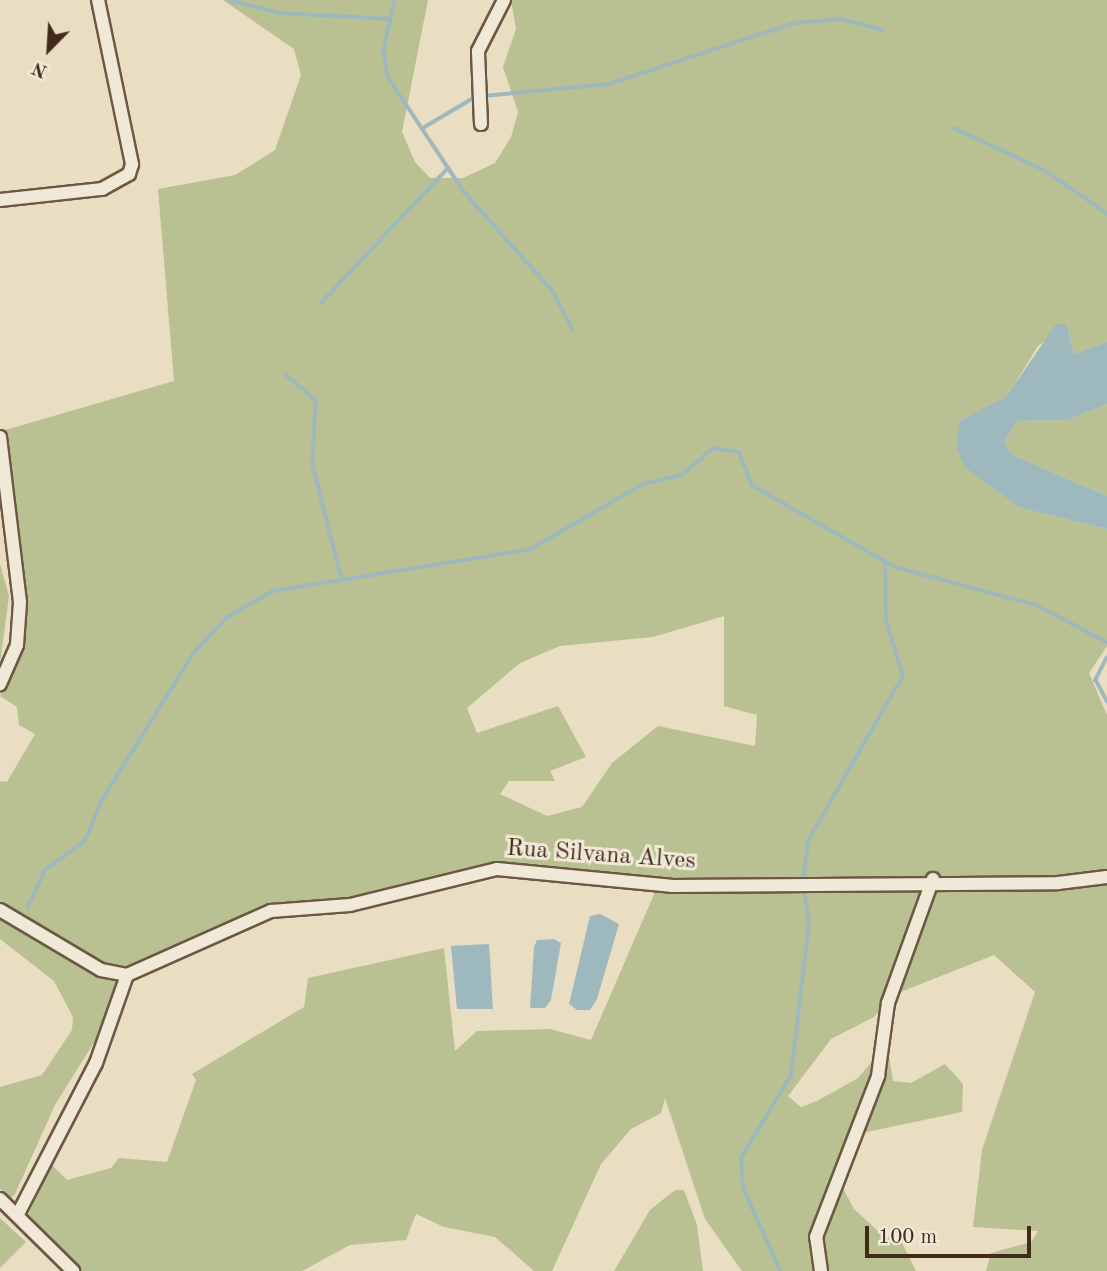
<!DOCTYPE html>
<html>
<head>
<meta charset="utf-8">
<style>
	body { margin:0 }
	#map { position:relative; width:1107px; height:1271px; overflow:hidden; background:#e9ddc2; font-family:"Old Standard TT",serif }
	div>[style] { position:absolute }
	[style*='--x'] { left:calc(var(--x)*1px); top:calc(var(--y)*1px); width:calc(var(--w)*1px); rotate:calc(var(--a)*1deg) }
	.green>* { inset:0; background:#b9c092 }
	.water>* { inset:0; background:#9db9be }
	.stream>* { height:3.5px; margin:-1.75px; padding:0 1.75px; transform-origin:1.75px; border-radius:1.75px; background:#9db9be }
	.roads { filter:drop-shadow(2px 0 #6c5843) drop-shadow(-2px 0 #6c5843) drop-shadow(0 2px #6c5843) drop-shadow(0 -2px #6c5843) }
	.minor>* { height:12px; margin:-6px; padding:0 6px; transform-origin:6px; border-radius:6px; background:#f1e9d7 }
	span { translate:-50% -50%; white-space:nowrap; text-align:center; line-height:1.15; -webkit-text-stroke:6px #f1e9d7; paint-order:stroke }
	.street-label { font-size:24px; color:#422b19 }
	.north { position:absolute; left:14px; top:14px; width:70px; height:70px; -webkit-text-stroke:5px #f1e9d7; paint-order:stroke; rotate:204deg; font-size:19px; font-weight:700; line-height:28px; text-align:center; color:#422b19 }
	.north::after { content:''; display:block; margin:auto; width:24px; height:32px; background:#422b19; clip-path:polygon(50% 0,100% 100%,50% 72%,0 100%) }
	.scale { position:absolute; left:865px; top:1226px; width:166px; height:32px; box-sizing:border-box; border:4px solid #422b19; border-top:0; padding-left:9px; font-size:21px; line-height:24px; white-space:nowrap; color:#422b19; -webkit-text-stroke:5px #f1e9d7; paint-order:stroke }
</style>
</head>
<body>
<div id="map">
	<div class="green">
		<i style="clip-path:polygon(evenodd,223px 0,428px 0,402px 132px,415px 162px,430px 178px,463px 178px,495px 163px,511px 137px,518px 112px,503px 67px,516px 29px,511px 0,1107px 0,1107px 342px,1074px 354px,1067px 325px,1038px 346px,1006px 398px,959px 421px,993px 487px,1020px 508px,1107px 529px,1107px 646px,1089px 673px,1107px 715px,1107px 1271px,986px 1271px,991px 1253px,1031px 1242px,1038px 1231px,973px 1227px,982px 1150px,1035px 992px,994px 955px,893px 995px,874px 1017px,831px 1039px,788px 1096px,801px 1107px,817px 1101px,858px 1078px,887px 1044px,893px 1081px,911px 1083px,945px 1064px,963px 1084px,962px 1112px,857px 1134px,838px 1179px,854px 1209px,879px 1232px,902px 1243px,916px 1271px,742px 1271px,705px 1219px,665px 1098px,661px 1113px,631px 1129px,601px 1164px,552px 1271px,534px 1271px,495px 1237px,444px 1227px,416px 1214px,406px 1240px,350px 1245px,302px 1271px,77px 1271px,32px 1231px,28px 1215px,52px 1165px,67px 1180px,111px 1168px,119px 1158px,167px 1162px,196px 1080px,192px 1074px,304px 1007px,308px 978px,444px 948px,455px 1051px,477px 1031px,550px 1029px,591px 1040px,655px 892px,536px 867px,264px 911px,119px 980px,98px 1036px,55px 1105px,15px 1194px,11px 1198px,0 1189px,0 1087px,42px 1075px,72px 1030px,73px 1017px,54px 981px,0 939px,0 781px,7px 782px,35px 734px,19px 725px,17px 707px,0 696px,15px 663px,22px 576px,2px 431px,174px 381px,158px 189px,235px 175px,275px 150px,301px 75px,294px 49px,223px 0,724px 616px,724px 706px,757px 715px,755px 746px,658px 726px,612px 763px,582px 807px,547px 816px,500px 794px,509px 781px,555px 781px,550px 771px,586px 757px,558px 706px,477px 733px,467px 708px,520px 663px,560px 646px,653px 637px,724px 616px)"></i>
		<i style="clip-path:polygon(1107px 404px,1107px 496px,1015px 456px,1004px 443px,1017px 421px,1068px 420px)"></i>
		<i style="clip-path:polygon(0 564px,9px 596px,0 663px)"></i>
		<i style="clip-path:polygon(675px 1190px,684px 1190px,697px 1225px,703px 1271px,614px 1271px,650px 1210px)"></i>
		<i style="clip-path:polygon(0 1218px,26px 1242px,0 1268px)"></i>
	</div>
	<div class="water">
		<i style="clip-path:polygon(1056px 324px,1067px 325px,1074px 354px,1107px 342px,1107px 404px,1068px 420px,1017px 421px,1004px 443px,1015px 456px,1107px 496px,1107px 529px,1020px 508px,965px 467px,957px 450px,959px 421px,1006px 397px)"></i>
		<i style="clip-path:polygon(600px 914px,619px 924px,597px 999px,590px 1010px,577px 1010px,569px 1004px,590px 916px)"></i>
		<i style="clip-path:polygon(554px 939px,561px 943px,551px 1000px,545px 1008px,530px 1008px,534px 947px,537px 940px)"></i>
		<i style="clip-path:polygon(489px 944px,493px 1009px,457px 1009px,451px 946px)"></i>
	</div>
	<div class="stream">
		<i style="--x:230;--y:0;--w:52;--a:14.6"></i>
		<i style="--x:280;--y:13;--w:111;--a:3.1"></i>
		<i style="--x:395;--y:0;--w:52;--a:102.2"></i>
		<i style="--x:384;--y:51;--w:26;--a:81"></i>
		<i style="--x:388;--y:77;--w:139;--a:56.4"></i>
		<i style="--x:465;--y:193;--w:130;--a:48.1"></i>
		<i style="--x:552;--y:290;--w:44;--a:61.7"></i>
		<i style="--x:483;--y:96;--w:127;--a:-5.4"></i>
		<i style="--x:609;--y:84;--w:196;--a:-18.2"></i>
		<i style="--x:795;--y:23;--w:47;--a:-4.9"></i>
		<i style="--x:842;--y:19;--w:42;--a:15"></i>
		<i style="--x:423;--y:128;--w:61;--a:-30.8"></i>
		<i style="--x:954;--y:128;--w:99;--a:25"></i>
		<i style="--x:1044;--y:170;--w:76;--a:34.3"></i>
		<i style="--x:320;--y:304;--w:187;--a:-46.7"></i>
		<i style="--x:286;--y:375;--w:39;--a:40"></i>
		<i style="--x:316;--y:400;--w:65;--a:92.6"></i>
		<i style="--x:313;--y:465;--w:119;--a:75.8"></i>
		<i style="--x:1107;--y:658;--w:25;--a:117"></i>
		<i style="--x:1096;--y:680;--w:24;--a:62"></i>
		<i style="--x:27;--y:909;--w:43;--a:-65.2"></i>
		<i style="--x:45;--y:870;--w:49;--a:-35.9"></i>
		<i style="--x:85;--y:841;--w:44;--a:-67.5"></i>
		<i style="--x:102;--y:800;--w:172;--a:-58.1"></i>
		<i style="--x:193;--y:654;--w:49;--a:-47.5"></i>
		<i style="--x:226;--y:618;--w:54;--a:-29.9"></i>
		<i style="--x:273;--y:591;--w:261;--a:-9.2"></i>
		<i style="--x:531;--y:549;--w:129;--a:-30.1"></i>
		<i style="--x:643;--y:484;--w:40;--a:-13"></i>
		<i style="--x:682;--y:475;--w:41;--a:-41.1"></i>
		<i style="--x:713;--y:448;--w:26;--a:9"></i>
		<i style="--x:739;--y:452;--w:37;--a:68"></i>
		<i style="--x:753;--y:486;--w:163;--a:29.7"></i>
		<i style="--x:895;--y:567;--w:146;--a:15.1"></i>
		<i style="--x:1036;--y:605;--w:80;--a:27.5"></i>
		<i style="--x:780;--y:1271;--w:91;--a:-114"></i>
		<i style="--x:743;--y:1188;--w:30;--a:-94"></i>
		<i style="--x:741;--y:1158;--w:97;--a:-58.9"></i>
		<i style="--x:791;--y:1075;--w:152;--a:-83.2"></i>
		<i style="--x:809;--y:924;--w:41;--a:-98.3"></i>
		<i style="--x:803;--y:883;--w:42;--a:-83.2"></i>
		<i style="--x:808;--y:841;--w:190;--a:-60.1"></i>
		<i style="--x:903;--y:676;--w:58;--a:-107.2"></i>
		<i style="--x:886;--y:621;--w:60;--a:-91"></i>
	</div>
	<div class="roads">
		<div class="minor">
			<i style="--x:481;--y:124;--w:73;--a:-92.4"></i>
			<i style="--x:478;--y:51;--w:57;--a:-63"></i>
			<i style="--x:0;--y:200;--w:103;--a:-6.2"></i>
			<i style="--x:102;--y:189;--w:31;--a:-29"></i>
			<i style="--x:129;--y:174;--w:10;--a:-73"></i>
			<i style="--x:132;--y:164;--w:167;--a:-101.7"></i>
			<i style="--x:0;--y:437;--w:166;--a:83.1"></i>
			<i style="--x:20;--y:602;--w:43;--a:94"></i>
			<i style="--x:17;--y:645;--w:43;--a:113.6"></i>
			<i style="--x:0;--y:910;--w:117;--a:30.7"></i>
			<i style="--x:101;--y:970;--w:26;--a:11"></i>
			<i style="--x:127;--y:975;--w:158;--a:-24"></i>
			<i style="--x:271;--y:911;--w:79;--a:-4.3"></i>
			<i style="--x:350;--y:905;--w:151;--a:-13.8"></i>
			<i style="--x:497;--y:869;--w:177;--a:5.5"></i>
			<i style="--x:673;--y:886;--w:385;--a:-0.4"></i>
			<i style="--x:1058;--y:883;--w:49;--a:-7"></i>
			<i style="--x:0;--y:1199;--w:103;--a:44.6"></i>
			<i style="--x:18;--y:1214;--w:170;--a:-62.7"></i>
			<i style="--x:96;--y:1063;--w:93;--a:-70.6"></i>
			<i style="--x:821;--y:1271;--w:34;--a:-98"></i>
			<i style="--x:816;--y:1237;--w:173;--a:-68.9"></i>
			<i style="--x:878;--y:1076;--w:74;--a:-82.2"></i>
			<i style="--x:888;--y:1003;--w:132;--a:-70.1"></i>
		</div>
	</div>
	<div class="street-label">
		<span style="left:601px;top:856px;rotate:4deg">Rua Silvana Alves</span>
	</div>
	<div class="north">N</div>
	<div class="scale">100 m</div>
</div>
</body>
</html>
